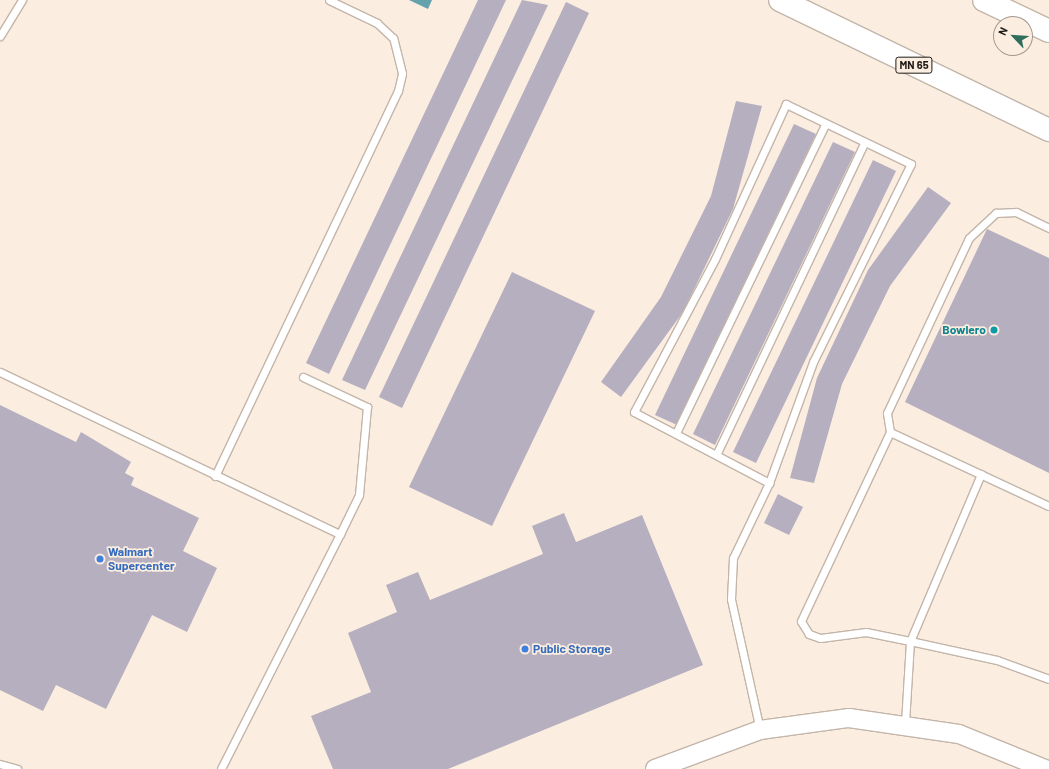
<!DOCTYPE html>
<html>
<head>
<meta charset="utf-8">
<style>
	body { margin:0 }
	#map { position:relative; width:1049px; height:769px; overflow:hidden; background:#fbede0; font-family:Barlow,sans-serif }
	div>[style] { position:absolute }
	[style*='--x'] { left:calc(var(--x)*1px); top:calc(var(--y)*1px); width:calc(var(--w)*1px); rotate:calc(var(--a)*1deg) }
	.water>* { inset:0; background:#64a3ae }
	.building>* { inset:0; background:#b5afbf }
	.roads { filter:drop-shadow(1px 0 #c3b5a9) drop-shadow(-1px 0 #c3b5a9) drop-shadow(0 1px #c3b5a9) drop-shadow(0 -1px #c3b5a9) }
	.service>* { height:7px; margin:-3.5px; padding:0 3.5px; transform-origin:3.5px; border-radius:3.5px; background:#fff }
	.tertiary>* { height:18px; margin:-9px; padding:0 9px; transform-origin:9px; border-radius:9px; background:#fff }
	.trunk>* { height:22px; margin:-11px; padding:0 11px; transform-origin:11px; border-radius:11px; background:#fff }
	.dots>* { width:11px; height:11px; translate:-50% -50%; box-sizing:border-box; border:2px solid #fbede0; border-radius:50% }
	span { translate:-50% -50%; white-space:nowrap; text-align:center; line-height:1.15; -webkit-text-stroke:3.5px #fbede0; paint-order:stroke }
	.shield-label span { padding:1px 3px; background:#fbede0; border:1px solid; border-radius:3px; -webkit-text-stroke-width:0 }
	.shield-label { font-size:11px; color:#1f1a16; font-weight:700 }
	.culture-label { font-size:12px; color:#0d838f; font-weight:700 }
	.right { translate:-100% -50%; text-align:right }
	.shop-label { font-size:12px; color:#366cbe; font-weight:700 }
	.left { translate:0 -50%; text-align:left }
	.north { position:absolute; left:993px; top:16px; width:40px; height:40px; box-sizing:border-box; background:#fbede0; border:1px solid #a3998f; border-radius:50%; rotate:295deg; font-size:11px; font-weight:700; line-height:16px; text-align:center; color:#1f1a16 }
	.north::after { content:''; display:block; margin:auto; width:14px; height:18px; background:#2d6e5d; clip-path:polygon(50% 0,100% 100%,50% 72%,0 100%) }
</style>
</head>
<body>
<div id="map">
	<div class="water">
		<i style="clip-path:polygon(409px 0,432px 0,428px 9px)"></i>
	</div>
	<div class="building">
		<i style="clip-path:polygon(478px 0,506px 0,329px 374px,306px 363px)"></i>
		<i style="clip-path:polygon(522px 0,548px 5px,365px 390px,342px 380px)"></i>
		<i style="clip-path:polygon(566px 2px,589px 13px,402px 408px,379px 397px)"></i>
		<i style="clip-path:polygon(736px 101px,762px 106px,733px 209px,683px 312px,621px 397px,601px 382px,661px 297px,711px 196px)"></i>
		<i style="clip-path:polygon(794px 124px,816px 134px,677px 425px,655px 415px)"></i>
		<i style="clip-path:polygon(833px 142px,855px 152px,715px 445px,693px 434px)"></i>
		<i style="clip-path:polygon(873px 160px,896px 171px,756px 463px,733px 452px)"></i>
		<i style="clip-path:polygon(928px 187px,951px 203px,890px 286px,842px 384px,814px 483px,790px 478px,817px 378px,868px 270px)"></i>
		<i style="clip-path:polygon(987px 229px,1049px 258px,1049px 473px,905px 402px)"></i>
		<i style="clip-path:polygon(512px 272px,595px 311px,492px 526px,409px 487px)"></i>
		<i style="clip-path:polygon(0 405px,76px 442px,81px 432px,131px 462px,125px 473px,134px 478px,131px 485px,199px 518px,183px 551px,217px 568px,187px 632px,152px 615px,106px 709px,56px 685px,43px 711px,0 690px)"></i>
		<i style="clip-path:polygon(778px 494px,803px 507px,789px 535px,764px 523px)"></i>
		<i style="clip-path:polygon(564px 513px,576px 542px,642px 515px,703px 665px,448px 769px,333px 769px,311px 716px,371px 692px,348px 633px,397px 612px,386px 585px,418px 572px,430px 600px,543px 554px,532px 526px)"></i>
	</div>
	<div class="roads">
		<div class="service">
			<i style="--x:0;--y:36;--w:42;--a:-58.6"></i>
			<i style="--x:0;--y:372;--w:377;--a:25.5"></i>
			<i style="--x:340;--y:534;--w:263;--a:116.9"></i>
			<i style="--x:303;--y:377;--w:71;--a:25.1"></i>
			<i style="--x:367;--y:407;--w:88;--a:95.2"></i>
			<i style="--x:359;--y:495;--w:43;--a:116"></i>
			<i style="--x:890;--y:432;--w:175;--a:25"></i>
			<i style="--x:676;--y:433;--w:344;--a:-64.2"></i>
			<i style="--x:717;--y:453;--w:344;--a:-64.6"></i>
			<i style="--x:981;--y:474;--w:181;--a:113"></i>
			<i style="--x:910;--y:641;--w:89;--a:12.3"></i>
			<i style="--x:997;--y:660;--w:55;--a:20.1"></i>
			<i style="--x:215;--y:476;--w:426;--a:-64.6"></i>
			<i style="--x:398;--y:91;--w:18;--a:-77"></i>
			<i style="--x:402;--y:73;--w:36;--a:-104"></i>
			<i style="--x:393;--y:38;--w:22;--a:-137"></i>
			<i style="--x:377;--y:23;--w:53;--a:-154.4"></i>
			<i style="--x:905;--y:723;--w:82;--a:-86.5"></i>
			<i style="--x:910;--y:641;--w:45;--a:-168.4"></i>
			<i style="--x:866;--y:632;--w:46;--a:172.6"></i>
			<i style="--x:820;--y:638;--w:12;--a:-160"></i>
			<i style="--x:809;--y:634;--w:15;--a:-122"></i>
			<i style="--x:801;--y:621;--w:209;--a:-64.8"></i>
			<i style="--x:890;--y:432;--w:19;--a:-99"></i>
			<i style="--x:887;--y:413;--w:193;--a:-64.9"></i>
			<i style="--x:969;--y:238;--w:37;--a:-43"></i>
			<i style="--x:996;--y:213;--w:20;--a:-3"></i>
			<i style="--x:1016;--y:212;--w:37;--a:26"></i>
			<i style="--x:760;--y:730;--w:134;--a:-102.5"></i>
			<i style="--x:731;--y:599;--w:41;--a:-87.2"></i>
			<i style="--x:733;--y:558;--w:83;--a:-64.4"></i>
			<i style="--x:769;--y:483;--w:129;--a:-70"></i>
			<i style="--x:813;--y:362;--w:221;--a:-63.7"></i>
			<i style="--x:911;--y:164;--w:139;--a:-154.4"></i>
			<i style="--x:786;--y:104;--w:170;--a:114.6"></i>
			<i style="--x:715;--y:259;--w:173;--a:117.9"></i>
			<i style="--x:634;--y:412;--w:153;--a:27.7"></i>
			<i style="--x:0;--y:764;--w:18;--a:16"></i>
		</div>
		<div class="tertiary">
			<i style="--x:655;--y:769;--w:112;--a:-20.4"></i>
			<i style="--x:760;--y:730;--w:90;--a:-7.7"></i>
			<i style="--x:849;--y:718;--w:111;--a:8.3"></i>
			<i style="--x:959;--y:734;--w:93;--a:22.1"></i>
		</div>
		<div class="trunk">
			<i style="--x:780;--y:0;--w:299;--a:25.8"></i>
			<i style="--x:984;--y:0;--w:72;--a:25.5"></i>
		</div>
	</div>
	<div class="dots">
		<i style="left:994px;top:330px;background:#0f9aa8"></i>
		<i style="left:100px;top:559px;background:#3f7fe0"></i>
		<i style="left:525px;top:649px;background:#3f7fe0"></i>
	</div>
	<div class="shield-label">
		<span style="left:914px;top:65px">MN 65</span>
	</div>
	<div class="culture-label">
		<span class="right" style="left:986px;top:330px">Bowlero</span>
	</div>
	<div class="shop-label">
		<span class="left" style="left:108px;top:559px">Walmart<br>Supercenter</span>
		<span class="left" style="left:533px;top:649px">Public Storage</span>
	</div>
	<div class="north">N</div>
</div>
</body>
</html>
